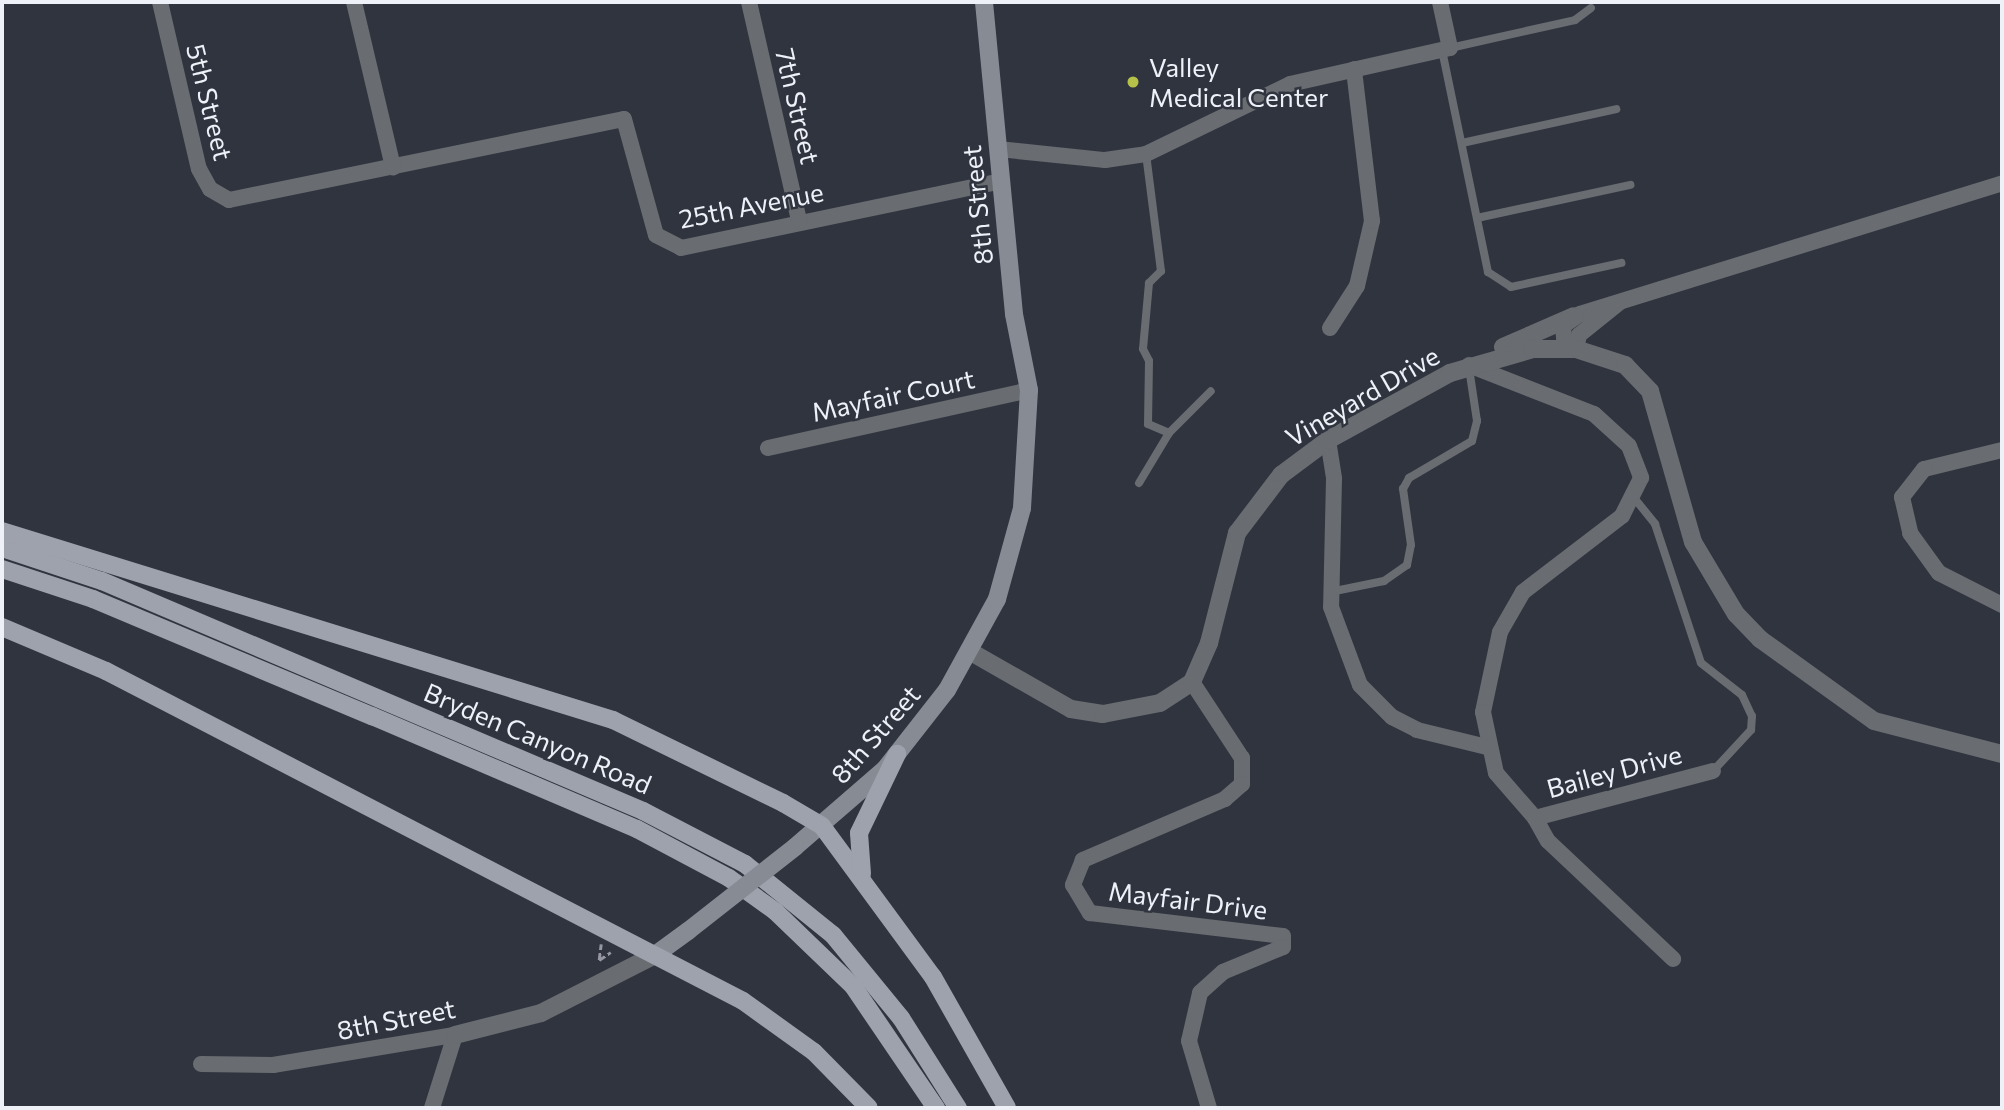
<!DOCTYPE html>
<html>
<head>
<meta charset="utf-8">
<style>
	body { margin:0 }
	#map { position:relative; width:2004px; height:1110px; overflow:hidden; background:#30343f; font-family:Commissioner,sans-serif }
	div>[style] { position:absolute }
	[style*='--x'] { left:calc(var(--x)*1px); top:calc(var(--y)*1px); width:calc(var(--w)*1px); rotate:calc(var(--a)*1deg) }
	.path>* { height:2.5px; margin-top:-1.25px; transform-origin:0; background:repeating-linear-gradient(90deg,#9598a1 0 7px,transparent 0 10.5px) }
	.service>* { height:8px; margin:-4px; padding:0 4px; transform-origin:4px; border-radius:4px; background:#696c71 }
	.minor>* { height:16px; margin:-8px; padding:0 8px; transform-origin:8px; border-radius:8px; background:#696c71 }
	.tertiary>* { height:18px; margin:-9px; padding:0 9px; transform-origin:9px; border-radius:9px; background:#696c71 }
	.secondary>* { height:18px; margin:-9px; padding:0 9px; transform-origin:9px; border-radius:9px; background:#878b93 }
	.primary>* { height:18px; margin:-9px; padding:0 9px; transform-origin:9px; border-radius:9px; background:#9da2ad }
	.secondary-bridge>* { height:18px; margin:-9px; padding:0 9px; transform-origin:9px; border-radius:9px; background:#878b93 }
	.dots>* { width:19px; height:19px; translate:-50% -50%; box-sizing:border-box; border:4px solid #30343f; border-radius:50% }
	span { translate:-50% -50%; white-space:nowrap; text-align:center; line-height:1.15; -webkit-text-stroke:5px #30343f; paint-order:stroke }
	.poi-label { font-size:26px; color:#eef1f8 }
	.left { translate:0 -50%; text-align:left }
	.street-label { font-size:26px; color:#eef1f8 }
	.frame { position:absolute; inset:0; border:4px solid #eef1f8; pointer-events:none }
</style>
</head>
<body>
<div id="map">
	<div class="path">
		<i style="--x:599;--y:960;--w:16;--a:-83"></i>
		<i style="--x:599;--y:960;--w:14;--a:-34"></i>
	</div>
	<div class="service">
		<i style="--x:1450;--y:48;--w:128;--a:-12.6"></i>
		<i style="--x:1575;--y:20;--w:20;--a:-37"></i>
		<i style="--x:1442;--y:50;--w:227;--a:78.3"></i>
		<i style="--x:1488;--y:272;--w:27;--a:33"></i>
		<i style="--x:1511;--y:287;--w:113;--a:-12.3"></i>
		<i style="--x:1462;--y:143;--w:158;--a:-12.4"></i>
		<i style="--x:1146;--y:154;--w:118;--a:82.7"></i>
		<i style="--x:1161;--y:271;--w:17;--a:135"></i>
		<i style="--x:1149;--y:283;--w:66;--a:95.2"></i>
		<i style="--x:1143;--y:349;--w:13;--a:63"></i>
		<i style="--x:1149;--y:361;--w:63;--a:90.9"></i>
		<i style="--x:1148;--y:424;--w:23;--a:23"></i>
		<i style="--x:1477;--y:218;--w:157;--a:-12.2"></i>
		<i style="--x:1139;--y:483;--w:58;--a:-59"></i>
		<i style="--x:1169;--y:433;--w:59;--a:-45"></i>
		<i style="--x:1635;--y:499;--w:32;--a:51"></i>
		<i style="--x:1655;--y:524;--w:146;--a:71.7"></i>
		<i style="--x:1701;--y:663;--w:52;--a:38"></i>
		<i style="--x:1742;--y:695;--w:23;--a:65"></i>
		<i style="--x:1752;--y:716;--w:14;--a:94"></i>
		<i style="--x:1751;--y:730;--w:56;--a:132.8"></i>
		<i style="--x:1330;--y:592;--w:55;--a:-11.5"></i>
		<i style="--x:1384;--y:581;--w:28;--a:-35"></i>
		<i style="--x:1407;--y:565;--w:20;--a:-79"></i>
		<i style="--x:1411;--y:545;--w:57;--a:-98.1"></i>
		<i style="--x:1403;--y:489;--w:13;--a:-61"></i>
		<i style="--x:1409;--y:478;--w:73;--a:-30.4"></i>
		<i style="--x:1472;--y:441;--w:21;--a:-76"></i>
		<i style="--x:1477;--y:421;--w:54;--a:-98.6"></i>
	</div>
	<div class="minor">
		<i style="--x:160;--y:2;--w:171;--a:76.9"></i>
		<i style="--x:199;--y:169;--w:23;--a:61"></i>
		<i style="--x:210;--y:189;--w:22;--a:30"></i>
		<i style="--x:229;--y:200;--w:403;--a:-11.6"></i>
		<i style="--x:624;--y:119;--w:120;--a:74.6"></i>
		<i style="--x:656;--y:235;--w:28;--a:27"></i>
		<i style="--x:681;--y:248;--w:327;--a:-11.8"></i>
		<i style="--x:354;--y:2;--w:170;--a:76.7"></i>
		<i style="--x:749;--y:2;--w:225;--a:77.1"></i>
		<i style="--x:998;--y:149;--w:108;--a:5.9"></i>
		<i style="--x:1105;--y:160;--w:41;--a:-8.3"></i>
		<i style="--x:1146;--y:154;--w:160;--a:-25.9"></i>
		<i style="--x:1290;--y:84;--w:164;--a:-12.7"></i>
		<i style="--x:1450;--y:48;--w:47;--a:-102.3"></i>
		<i style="--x:1330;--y:328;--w:50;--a:-57.3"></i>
		<i style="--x:1357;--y:286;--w:67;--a:-77"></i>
		<i style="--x:1372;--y:221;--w:153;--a:-96.8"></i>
		<i style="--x:1565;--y:349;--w:23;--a:-95"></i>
		<i style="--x:1563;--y:326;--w:21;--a:-35"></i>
		<i style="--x:1580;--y:314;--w:442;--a:-17.2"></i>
		<i style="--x:1576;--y:349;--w:14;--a:-78"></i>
		<i style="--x:1579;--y:335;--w:51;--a:-38.7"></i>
		<i style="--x:1469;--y:365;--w:134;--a:21.4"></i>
		<i style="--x:1594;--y:414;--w:47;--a:42.4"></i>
		<i style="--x:1629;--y:446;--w:34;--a:69"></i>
		<i style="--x:1641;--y:478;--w:42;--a:116.6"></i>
		<i style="--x:1622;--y:516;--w:125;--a:142.5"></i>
		<i style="--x:1523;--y:592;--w:46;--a:119.9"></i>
		<i style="--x:1500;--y:632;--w:82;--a:102"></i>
		<i style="--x:1483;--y:712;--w:62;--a:78"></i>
		<i style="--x:1496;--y:773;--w:60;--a:49.1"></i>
		<i style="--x:1535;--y:818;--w:184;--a:-14.8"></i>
		<i style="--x:1328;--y:440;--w:39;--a:81"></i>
		<i style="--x:1334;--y:479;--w:128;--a:91.3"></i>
		<i style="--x:1331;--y:607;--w:83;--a:69.6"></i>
		<i style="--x:1360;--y:685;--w:45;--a:45"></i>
		<i style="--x:1392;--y:717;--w:28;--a:27"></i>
		<i style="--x:1417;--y:730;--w:72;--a:13.7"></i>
		<i style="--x:768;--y:448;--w:267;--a:-12.5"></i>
		<i style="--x:2002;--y:450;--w:80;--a:166.3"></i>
		<i style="--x:1924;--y:469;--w:36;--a:128"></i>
		<i style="--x:1902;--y:497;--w:37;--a:77"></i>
		<i style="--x:1910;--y:533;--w:49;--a:54.1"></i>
		<i style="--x:1939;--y:573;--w:71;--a:26.9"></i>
		<i style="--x:1192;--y:682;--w:91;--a:56.7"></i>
		<i style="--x:1242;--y:758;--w:26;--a:90"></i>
		<i style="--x:1242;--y:784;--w:23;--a:139"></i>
		<i style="--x:1225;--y:799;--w:155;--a:156.8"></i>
		<i style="--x:1083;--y:860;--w:27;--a:112"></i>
		<i style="--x:1073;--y:885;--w:33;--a:59"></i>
		<i style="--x:1090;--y:913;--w:194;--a:6.8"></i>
		<i style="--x:1283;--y:936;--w:11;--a:90"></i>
		<i style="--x:1283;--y:947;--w:65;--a:157.4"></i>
		<i style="--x:1223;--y:972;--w:31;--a:138"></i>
		<i style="--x:1200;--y:993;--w:49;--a:102.9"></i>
		<i style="--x:1189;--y:1041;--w:70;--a:73.4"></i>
		<i style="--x:1535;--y:818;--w:26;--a:61"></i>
		<i style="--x:1548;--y:841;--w:172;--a:43.3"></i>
		<i style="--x:201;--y:1064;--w:72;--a:0.8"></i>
		<i style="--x:273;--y:1065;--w:184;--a:-9.4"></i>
		<i style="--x:455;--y:1035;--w:77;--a:107.5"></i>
	</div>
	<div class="tertiary">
		<i style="--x:1503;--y:347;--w:77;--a:-23.6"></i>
		<i style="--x:971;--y:652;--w:115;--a:29.7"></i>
		<i style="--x:1071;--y:709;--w:32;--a:9"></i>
		<i style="--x:1103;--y:714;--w:58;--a:-10.9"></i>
		<i style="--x:1160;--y:703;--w:38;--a:-33"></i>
		<i style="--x:1192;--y:682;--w:43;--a:-66.4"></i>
		<i style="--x:1209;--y:643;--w:114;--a:-75.7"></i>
		<i style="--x:1237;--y:533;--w:73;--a:-52.8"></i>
		<i style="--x:1281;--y:475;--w:59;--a:-36.7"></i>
		<i style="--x:1328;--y:440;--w:139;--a:-28.8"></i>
		<i style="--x:1450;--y:373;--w:86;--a:-16.1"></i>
		<i style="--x:1533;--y:349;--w:43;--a:0"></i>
		<i style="--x:1576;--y:349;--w:52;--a:18.1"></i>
		<i style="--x:1625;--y:365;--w:36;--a:46"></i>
		<i style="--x:1650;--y:391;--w:157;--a:74.1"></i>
		<i style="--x:1693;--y:542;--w:84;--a:59.2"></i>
		<i style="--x:1736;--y:614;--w:35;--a:46"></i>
		<i style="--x:1760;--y:639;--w:140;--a:35.7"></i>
		<i style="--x:1874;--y:721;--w:132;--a:14.5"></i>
		<i style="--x:455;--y:1035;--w:89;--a:-14.3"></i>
		<i style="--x:541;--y:1013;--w:128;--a:-27"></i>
	</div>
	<div class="secondary">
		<i style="--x:795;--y:847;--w:119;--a:-40.9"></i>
		<i style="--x:885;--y:769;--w:100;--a:-51.9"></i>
		<i style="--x:947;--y:690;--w:104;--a:-61.2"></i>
		<i style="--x:997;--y:599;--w:94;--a:-74.6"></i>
		<i style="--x:1022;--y:508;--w:118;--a:-86.6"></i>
		<i style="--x:1029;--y:390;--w:77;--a:-101.2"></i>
		<i style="--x:1014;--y:314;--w:313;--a:-95.5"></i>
		<i style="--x:655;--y:955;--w:41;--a:-36"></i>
	</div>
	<div class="primary">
		<i style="--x:2;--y:531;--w:640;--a:17.19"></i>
		<i style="--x:613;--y:720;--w:189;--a:26"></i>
		<i style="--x:783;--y:803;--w:45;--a:30.5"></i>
		<i style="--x:822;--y:826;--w:187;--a:53.7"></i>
		<i style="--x:933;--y:977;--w:150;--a:60.5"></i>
		<i style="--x:2;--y:548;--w:105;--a:18.3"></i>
		<i style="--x:102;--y:581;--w:588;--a:23.03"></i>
		<i style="--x:643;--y:811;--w:115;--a:27.5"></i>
		<i style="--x:745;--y:864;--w:113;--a:38.9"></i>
		<i style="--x:833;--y:935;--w:107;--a:50.7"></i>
		<i style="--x:901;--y:1018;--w:107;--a:57.7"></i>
		<i style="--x:2;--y:569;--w:96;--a:18.2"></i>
		<i style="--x:93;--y:599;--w:303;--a:22.8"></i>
		<i style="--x:372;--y:716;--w:288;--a:23.1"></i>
		<i style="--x:637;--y:829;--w:104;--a:28"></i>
		<i style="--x:729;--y:878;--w:57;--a:35.7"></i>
		<i style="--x:775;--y:911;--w:108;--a:43.9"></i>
		<i style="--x:853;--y:986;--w:148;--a:55.8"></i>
		<i style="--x:2;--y:627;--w:113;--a:22.9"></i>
		<i style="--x:106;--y:671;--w:717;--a:27.39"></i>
		<i style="--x:743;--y:1001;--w:87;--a:35.7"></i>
		<i style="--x:814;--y:1052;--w:78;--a:45.5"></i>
		<i style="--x:862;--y:874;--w:41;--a:-94.2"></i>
		<i style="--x:859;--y:833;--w:88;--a:-64.3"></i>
	</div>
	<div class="secondary-bridge">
		<i style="--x:688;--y:931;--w:136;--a:-38.1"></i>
	</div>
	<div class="dots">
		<i style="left:1133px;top:82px;background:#b6c149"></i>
	</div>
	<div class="poi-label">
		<span class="left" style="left:1149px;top:82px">Valley<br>Medical Center</span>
	</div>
	<div class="street-label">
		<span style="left:210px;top:102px;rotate:76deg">5th Street</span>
		<span style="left:798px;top:106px;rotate:77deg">7th Street</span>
		<span style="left:751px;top:205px;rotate:-11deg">25th Avenue</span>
		<span style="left:977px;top:205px;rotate:-96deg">8th Street</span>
		<span style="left:893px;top:395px;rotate:-12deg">Mayfair Court</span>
		<span style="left:1362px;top:396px;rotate:-30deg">Vineyard Drive</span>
		<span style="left:875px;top:734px;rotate:-49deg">8th Street</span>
		<span style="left:538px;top:738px;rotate:23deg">Bryden Canyon Road</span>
		<span style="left:1614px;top:771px;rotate:-15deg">Bailey Drive</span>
		<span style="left:1188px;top:900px;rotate:7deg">Mayfair Drive</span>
		<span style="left:396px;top:1019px;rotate:-11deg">8th Street</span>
	</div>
	<div class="frame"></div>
</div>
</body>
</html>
